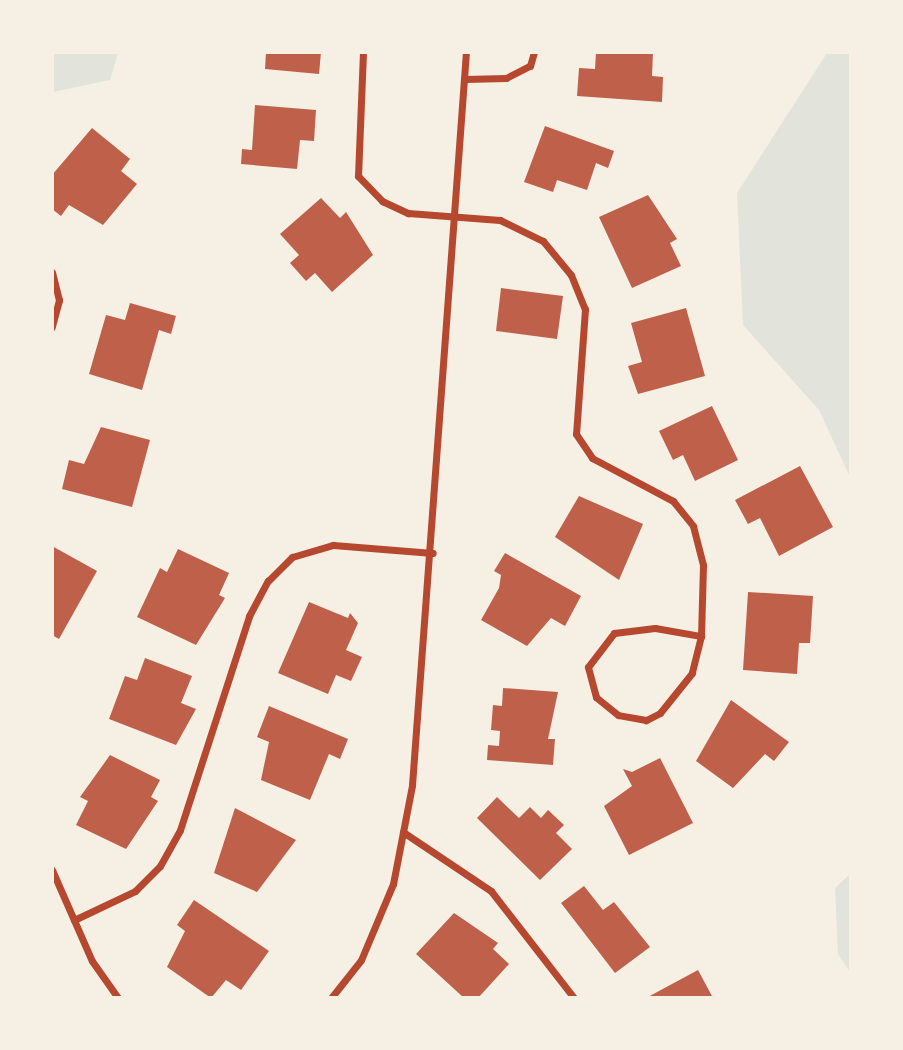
<!DOCTYPE html>
<html>
<head>
<meta charset="utf-8">
<style>
	body { margin:0 }
	#map { position:relative; width:903px; height:1050px; overflow:hidden; background:#f6efe4; font-family:"Roboto Serif",serif }
	div>[style] { position:absolute }
	[style*='--x'] { left:calc(var(--x)*1px); top:calc(var(--y)*1px); width:calc(var(--w)*1px); rotate:calc(var(--a)*1deg) }
	.green>* { inset:0; background:#e2e4dc }
	.building>* { inset:0; background:#bf614a }
	.minor>* { height:7px; margin:-3.5px; padding:0 3.5px; transform-origin:3.5px; border-radius:3.5px; background:#b5482f }
	span { translate:-50% -50%; white-space:nowrap; text-align:center; line-height:1.15; -webkit-text-stroke:5px #f6efe4; paint-order:stroke }
	.frame { position:absolute; inset:0; border:54px solid #f6efe4; pointer-events:none }
</style>
</head>
<body>
<div id="map">
	<div class="green">
		<i style="clip-path:polygon(52px 53px,53px 52px,118px 53px,110px 80px,53px 92px)"></i>
		<i style="clip-path:polygon(827px 53px,850px 53px,850px 477px,819px 410px,743px 325px,737px 193px)"></i>
		<i style="clip-path:polygon(850px 874px,850px 972px,838px 954px,835px 888px)"></i>
	</div>
	<div class="building">
		<i style="clip-path:polygon(266px 52px,321px 52px,319px 74px,265px 69px)"></i>
		<i style="clip-path:polygon(596px 52px,653px 52px,652px 76px,663px 77px,662px 102px,577px 96px,579px 68px,595px 69px)"></i>
		<i style="clip-path:polygon(255px 105px,316px 110px,314px 141px,300px 140px,297px 169px,241px 164px,242px 149px,252px 150px)"></i>
		<i style="clip-path:polygon(545px 126px,614px 151px,608px 168px,596px 163px,587px 190px,557px 180px,553px 192px,524px 182px)"></i>
		<i style="clip-path:polygon(92px 128px,130px 159px,121px 171px,137px 184px,103px 225px,69px 205px,61px 216px,52px 209px,52px 175px)"></i>
		<i style="clip-path:polygon(648px 195px,677px 239px,670px 243px,681px 266px,632px 288px,599px 217px)"></i>
		<i style="clip-path:polygon(321px 198px,340px 218px,346px 212px,373px 255px,332px 292px,315px 273px,306px 281px,290px 263px,299px 255px,280px 234px)"></i>
		<i style="clip-path:polygon(501px 288px,563px 296px,557px 339px,496px 331px)"></i>
		<i style="clip-path:polygon(130px 303px,176px 316px,171px 334px,159px 330px,142px 390px,89px 374px,106px 315px,125px 320px)"></i>
		<i style="clip-path:polygon(686px 308px,705px 376px,638px 394px,628px 366px,642px 362px,631px 323px)"></i>
		<i style="clip-path:polygon(712px 406px,738px 460px,695px 481px,683px 455px,673px 460px,659px 431px)"></i>
		<i style="clip-path:polygon(101px 427px,150px 440px,132px 507px,62px 489px,69px 460px,84px 464px)"></i>
		<i style="clip-path:polygon(800px 466px,833px 527px,779px 556px,760px 518px,748px 524px,735px 500px)"></i>
		<i style="clip-path:polygon(579px 496px,643px 524px,619px 580px,555px 537px)"></i>
		<i style="clip-path:polygon(52px 546px,97px 571px,59px 639px,52px 635px)"></i>
		<i style="clip-path:polygon(178px 549px,229px 573px,219px 595px,225px 598px,196px 645px,137px 617px,160px 568px,167px 572px)"></i>
		<i style="clip-path:polygon(505px 553px,581px 596px,565px 626px,551px 618px,527px 646px,481px 620px,499px 588px,501px 575px,494px 571px)"></i>
		<i style="clip-path:polygon(748px 592px,813px 596px,810px 643px,799px 643px,797px 674px,743px 670px)"></i>
		<i style="clip-path:polygon(309px 602px,348px 618px,350px 613px,358px 623px,346px 650px,362px 657px,351px 681px,336px 675px,328px 694px,278px 673px)"></i>
		<i style="clip-path:polygon(145px 658px,192px 676px,181px 703px,196px 709px,176px 745px,109px 719px,125px 676px,137px 680px)"></i>
		<i style="clip-path:polygon(503px 688px,558px 692px,548px 739px,555px 739px,553px 765px,487px 760px,488px 745px,499px 746px,500px 731px,491px 730px,493px 705px,502px 706px)"></i>
		<i style="clip-path:polygon(731px 700px,789px 742px,774px 761px,765px 754px,733px 788px,696px 761px)"></i>
		<i style="clip-path:polygon(269px 706px,348px 739px,340px 759px,329px 754px,310px 800px,261px 780px,269px 742px,257px 737px)"></i>
		<i style="clip-path:polygon(110px 755px,160px 780px,151px 797px,158px 801px,126px 849px,76px 825px,88px 801px,80px 797px)"></i>
		<i style="clip-path:polygon(660px 758px,693px 823px,629px 855px,604px 806px,632px 786px,623px 769px,632px 772px)"></i>
		<i style="clip-path:polygon(497px 797px,519px 818px,530px 807px,541px 818px,548px 810px,564px 825px,556px 833px,572px 849px,540px 880px,477px 818px)"></i>
		<i style="clip-path:polygon(235px 808px,296px 840px,257px 892px,214px 873px)"></i>
		<i style="clip-path:polygon(584px 886px,603px 910px,614px 902px,650px 947px,615px 973px,561px 903px)"></i>
		<i style="clip-path:polygon(194px 900px,269px 951px,241px 990px,226px 980px,211px 998px,167px 967px,185px 931px,177px 925px)"></i>
		<i style="clip-path:polygon(454px 913px,498px 943px,493px 949px,509px 964px,478px 998px,464px 998px,416px 954px)"></i>
		<i style="clip-path:polygon(698px 970px,713px 998px,646px 998px)"></i>
	</div>
	<div class="minor">
		<i style="--x:363;--y:52;--w:124;--a:92.3"></i>
		<i style="--x:358;--y:176;--w:35;--a:46"></i>
		<i style="--x:382;--y:201;--w:29;--a:25"></i>
		<i style="--x:408;--y:213;--w:92;--a:4.4"></i>
		<i style="--x:500;--y:220;--w:48;--a:26"></i>
		<i style="--x:543;--y:241;--w:44;--a:50.5"></i>
		<i style="--x:571;--y:275;--w:37;--a:68"></i>
		<i style="--x:585;--y:309;--w:125;--a:94.1"></i>
		<i style="--x:576;--y:434;--w:29;--a:56"></i>
		<i style="--x:592;--y:458;--w:92;--a:28"></i>
		<i style="--x:673;--y:501;--w:32;--a:51"></i>
		<i style="--x:693;--y:526;--w:40;--a:75.6"></i>
		<i style="--x:703;--y:565;--w:71;--a:91.6"></i>
		<i style="--x:701;--y:636;--w:38;--a:104"></i>
		<i style="--x:692;--y:673;--w:51;--a:128.7"></i>
		<i style="--x:660;--y:713;--w:16;--a:153"></i>
		<i style="--x:646;--y:720;--w:28;--a:-170"></i>
		<i style="--x:618;--y:715;--w:28;--a:-141"></i>
		<i style="--x:596;--y:697;--w:31;--a:-105"></i>
		<i style="--x:588;--y:667;--w:43;--a:-52.6"></i>
		<i style="--x:614;--y:633;--w:41;--a:-7"></i>
		<i style="--x:655;--y:628;--w:47;--a:9.9"></i>
		<i style="--x:465;--y:79;--w:41;--a:-1.4"></i>
		<i style="--x:506;--y:78;--w:27;--a:-27"></i>
		<i style="--x:530;--y:66;--w:15;--a:-74"></i>
		<i style="--x:52;--y:272;--w:29;--a:76"></i>
		<i style="--x:59;--y:300;--w:28;--a:105"></i>
		<i style="--x:403;--y:832;--w:106;--a:33.8"></i>
		<i style="--x:491;--y:891;--w:135;--a:52.2"></i>
		<i style="--x:52;--y:870;--w:99;--a:66.3"></i>
		<i style="--x:92;--y:961;--w:45;--a:54.9"></i>
		<i style="--x:74;--y:920;--w:68;--a:-25.4"></i>
		<i style="--x:135;--y:891;--w:35;--a:-45"></i>
		<i style="--x:160;--y:866;--w:41;--a:-60.9"></i>
		<i style="--x:180;--y:830;--w:225;--a:-72.1"></i>
		<i style="--x:249;--y:616;--w:40;--a:-62"></i>
		<i style="--x:268;--y:581;--w:34;--a:-45"></i>
		<i style="--x:292;--y:557;--w:43;--a:-16.3"></i>
		<i style="--x:333;--y:545;--w:100;--a:4.6"></i>
		<i style="--x:331;--y:998;--w:48;--a:-51.7"></i>
		<i style="--x:361;--y:960;--w:82;--a:-67.2"></i>
		<i style="--x:393;--y:884;--w:101;--a:-79.1"></i>
		<i style="--x:412;--y:785;--w:735;--a:-85.79"></i>
	</div>
	<div class="frame"></div>
</div>
</body>
</html>
